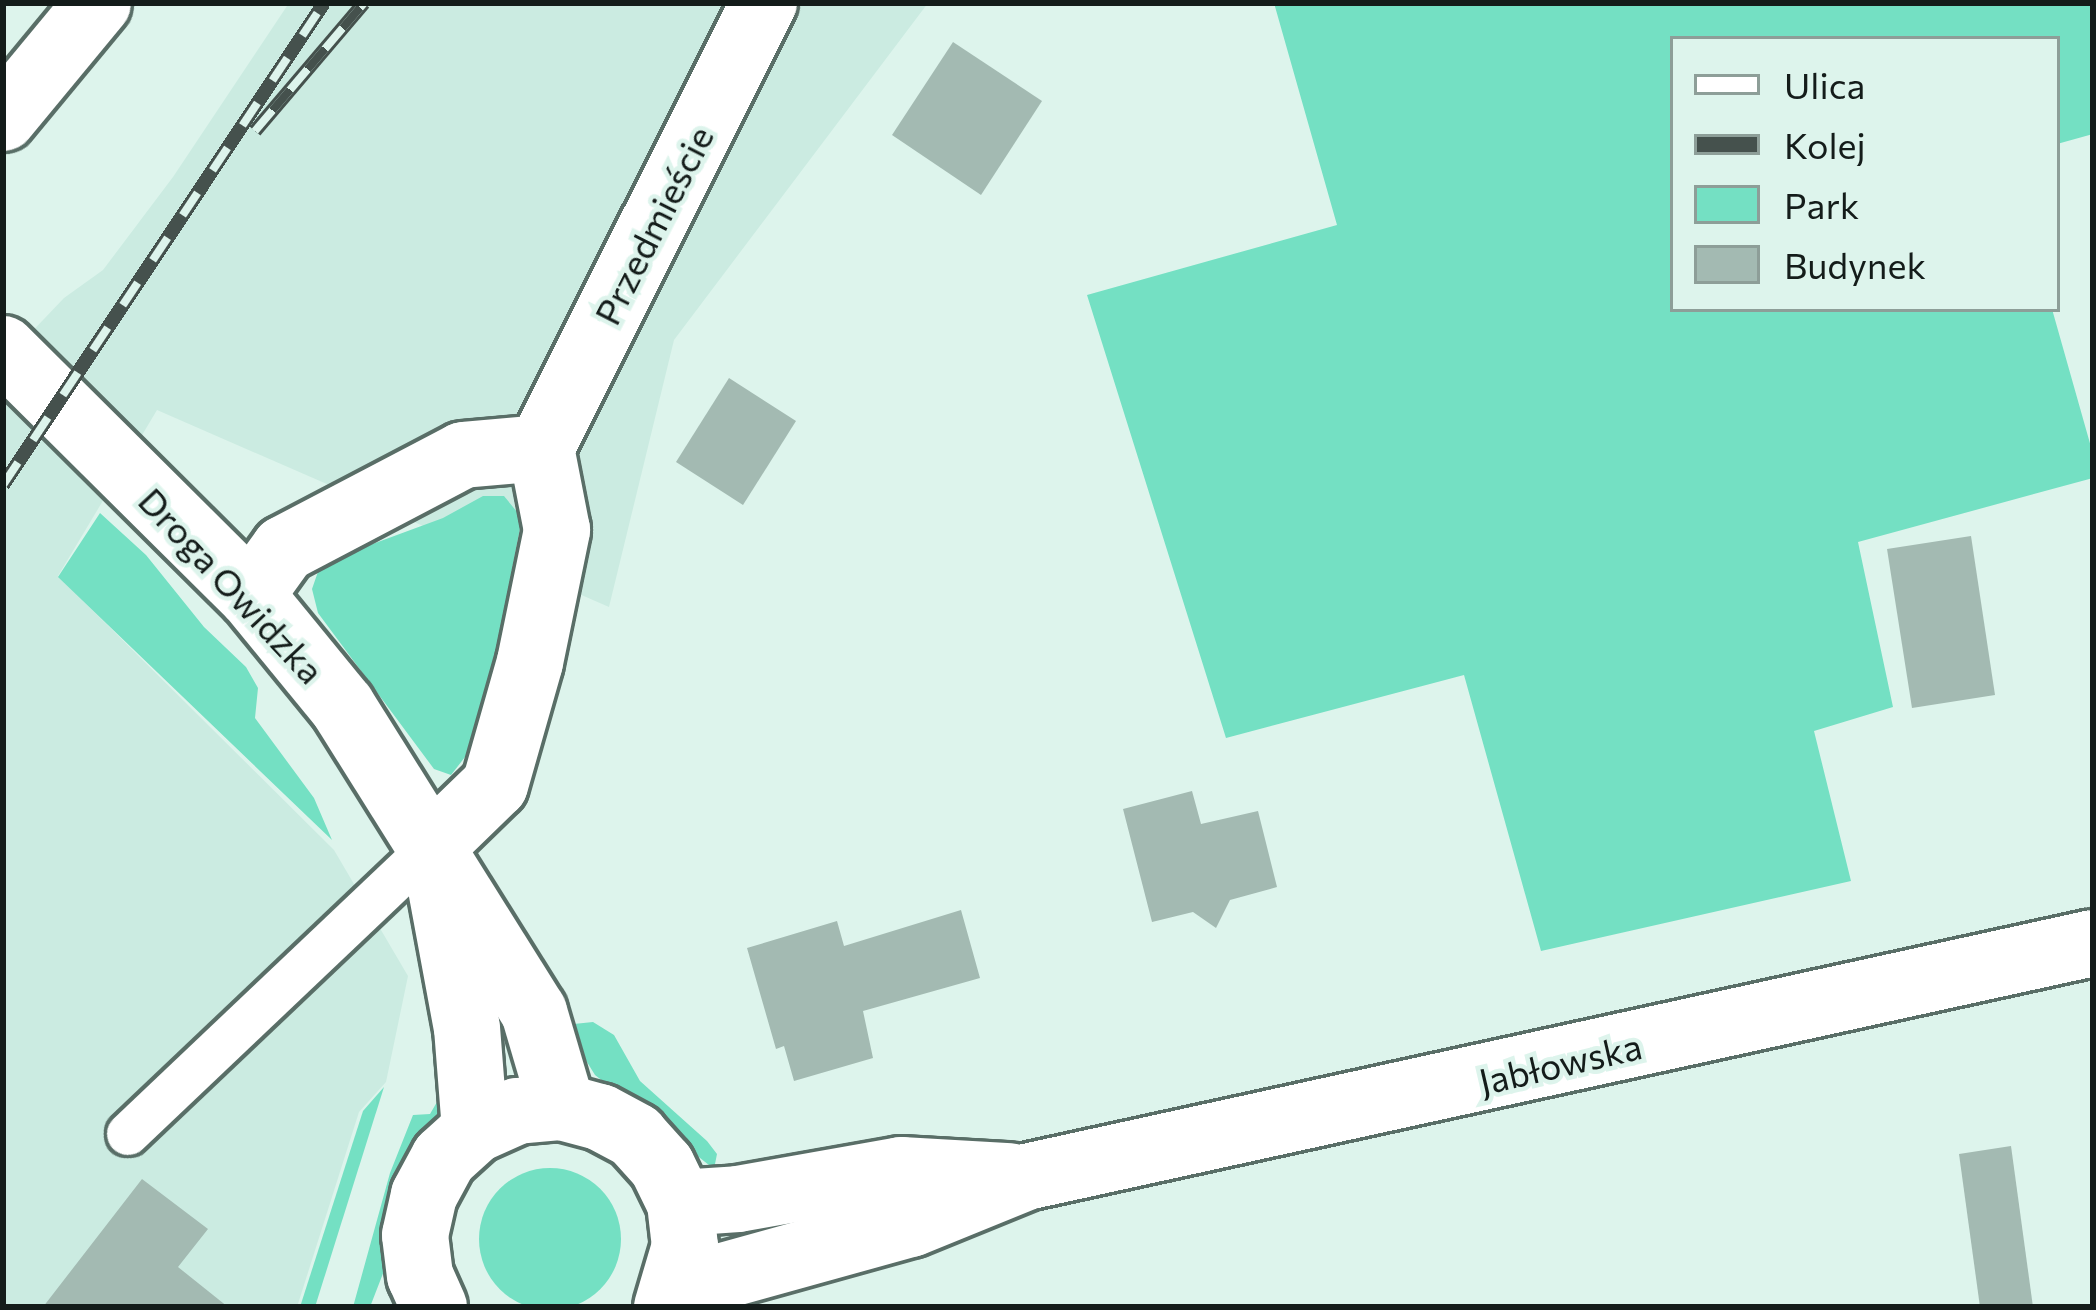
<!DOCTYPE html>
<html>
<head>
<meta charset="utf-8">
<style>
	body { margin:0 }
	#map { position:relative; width:2096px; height:1310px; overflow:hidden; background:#ddf4ec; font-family:Commissioner,sans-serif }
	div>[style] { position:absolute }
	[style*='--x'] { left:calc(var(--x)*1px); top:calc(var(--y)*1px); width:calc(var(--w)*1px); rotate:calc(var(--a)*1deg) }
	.built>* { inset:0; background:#cbebe1 }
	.green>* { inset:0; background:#74e0c3 }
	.round { border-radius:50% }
	.building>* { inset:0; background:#a3bab2 }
	.roads { filter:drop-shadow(3px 0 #596e67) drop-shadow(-3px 0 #596e67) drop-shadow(0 3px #596e67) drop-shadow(0 -3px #596e67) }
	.service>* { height:42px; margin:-21px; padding:0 21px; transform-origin:21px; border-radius:21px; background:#fff }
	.minor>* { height:66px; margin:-33px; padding:0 33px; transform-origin:33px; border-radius:33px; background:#fff }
	.tertiary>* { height:66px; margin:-33px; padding:0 33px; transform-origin:33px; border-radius:33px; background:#fff }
	.secondary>* { height:66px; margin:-33px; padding:0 33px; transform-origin:33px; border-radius:33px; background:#fff }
	.rail>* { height:14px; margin-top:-7px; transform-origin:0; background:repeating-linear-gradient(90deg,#ddf4ec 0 27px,#45514d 0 54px); box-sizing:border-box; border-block:3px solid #45514d }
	span { translate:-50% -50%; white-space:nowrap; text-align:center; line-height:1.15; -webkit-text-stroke:9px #ddf4ec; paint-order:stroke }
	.street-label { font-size:36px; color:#141c1a }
	.frame { position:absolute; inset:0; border:6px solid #141c1a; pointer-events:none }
	.legend { position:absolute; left:1670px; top:36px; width:390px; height:276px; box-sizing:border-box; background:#ddf4ec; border:3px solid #8d9e98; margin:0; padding:15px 21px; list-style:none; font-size:36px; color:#141c1a }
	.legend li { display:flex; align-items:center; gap:24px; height:60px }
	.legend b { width:60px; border:3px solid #8d9e98 }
</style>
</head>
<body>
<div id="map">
	<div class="built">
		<i style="clip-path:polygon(289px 3px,928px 3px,674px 340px,609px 607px,157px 410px,58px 576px,334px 850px,408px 976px,386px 1082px,359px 1112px,297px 1307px,3px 1307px,3px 362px,64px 298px,103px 270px,173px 177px)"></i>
	</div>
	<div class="green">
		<i style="clip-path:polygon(1274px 3px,2093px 3px,2093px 134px,2057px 144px,2057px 39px,1673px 39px,1673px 309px,2052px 309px,2093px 454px,2093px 478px,1858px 542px,1893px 707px,1814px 731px,1851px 881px,1541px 951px,1464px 675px,1226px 738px,1087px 295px,1337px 225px)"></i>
		<i style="clip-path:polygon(483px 496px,504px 496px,522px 518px,479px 739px,451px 775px,434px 769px,318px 613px,312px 589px,321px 563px,443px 518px)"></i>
		<i style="clip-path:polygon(100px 513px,146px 555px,204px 627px,246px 667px,258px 688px,255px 718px,314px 798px,332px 840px,58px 577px)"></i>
		<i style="clip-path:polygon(593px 1022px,614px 1035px,640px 1081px,707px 1141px,717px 1154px,714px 1169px,595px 1075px,564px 1025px)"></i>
		<i style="clip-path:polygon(443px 1057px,449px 1103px,370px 1307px,353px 1307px,390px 1173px,413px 1115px,430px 1114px,437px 1102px,434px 1064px)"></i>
		<i style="clip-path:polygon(384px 1087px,315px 1307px,300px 1307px,363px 1111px)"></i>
		<i class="round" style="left:479px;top:1168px;width:142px;height:142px"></i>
	</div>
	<div class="building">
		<i style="clip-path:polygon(953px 42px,1042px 101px,981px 195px,892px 135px)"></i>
		<i style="clip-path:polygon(729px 378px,796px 421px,743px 505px,676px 462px)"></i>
		<i style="clip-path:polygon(1971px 536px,1995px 695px,1912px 708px,1887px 549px)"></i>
		<i style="clip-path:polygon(1192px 791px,1201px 824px,1258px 811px,1277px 887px,1230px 900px,1216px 928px,1193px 912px,1152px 922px,1123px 809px)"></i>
		<i style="clip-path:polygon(961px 910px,980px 978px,863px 1011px,873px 1058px,794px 1081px,784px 1046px,776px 1049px,747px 948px,837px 921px,844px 946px)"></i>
		<i style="clip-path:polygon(2011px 1146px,2033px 1307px,1980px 1307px,1959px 1154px)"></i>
		<i style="clip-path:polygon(142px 1179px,208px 1229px,178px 1267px,228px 1307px,43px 1307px)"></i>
	</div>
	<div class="roads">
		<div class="service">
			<i style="--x:128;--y:1134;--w:420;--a:-43.5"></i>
		</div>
		<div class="minor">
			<i style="--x:251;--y:595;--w:57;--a:-54.3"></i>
			<i style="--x:284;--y:549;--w:202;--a:-27.7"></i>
			<i style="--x:463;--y:455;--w:78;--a:-5.1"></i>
			<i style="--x:433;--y:845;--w:86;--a:-44.1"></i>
			<i style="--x:495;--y:785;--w:128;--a:-74.1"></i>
			<i style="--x:530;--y:662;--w:135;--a:-78.4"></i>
			<i style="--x:557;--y:530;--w:84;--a:-101"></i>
			<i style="--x:541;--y:448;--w:498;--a:-63.4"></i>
		</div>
		<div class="tertiary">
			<i style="--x:3;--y:118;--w:149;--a:-50.4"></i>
			<i style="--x:3;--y:349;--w:349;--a:44.8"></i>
			<i style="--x:251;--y:595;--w:144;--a:50.7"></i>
			<i style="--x:342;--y:706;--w:361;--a:57.9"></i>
			<i style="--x:534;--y:1012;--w:99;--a:73.6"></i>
			<i style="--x:440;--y:883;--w:147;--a:79.5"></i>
			<i style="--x:467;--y:1028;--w:102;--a:85.5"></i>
		</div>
		<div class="secondary">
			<i style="--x:680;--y:1203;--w:58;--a:-3.9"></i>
			<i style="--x:738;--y:1199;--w:166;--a:-10.1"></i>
			<i style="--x:901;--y:1170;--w:109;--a:3.2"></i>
			<i style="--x:676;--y:1289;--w:244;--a:-15.5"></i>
			<i style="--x:911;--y:1224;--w:124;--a:-22.2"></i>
			<i style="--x:1026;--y:1177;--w:1092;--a:-12.37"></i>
			<i style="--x:434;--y:1307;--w:34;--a:-114"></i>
			<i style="--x:420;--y:1276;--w:41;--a:-97"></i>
			<i style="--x:415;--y:1235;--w:41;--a:-77.3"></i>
			<i style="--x:424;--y:1195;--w:42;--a:-61.6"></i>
			<i style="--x:444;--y:1158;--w:42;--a:-42.1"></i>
			<i style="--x:475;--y:1130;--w:46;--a:-24.3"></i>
			<i style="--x:517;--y:1111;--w:45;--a:-5.1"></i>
			<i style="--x:562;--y:1107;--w:39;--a:15"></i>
			<i style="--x:600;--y:1117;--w:40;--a:28"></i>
			<i style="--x:635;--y:1136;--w:40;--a:48"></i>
			<i style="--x:662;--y:1166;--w:41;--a:64.1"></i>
			<i style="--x:680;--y:1203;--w:43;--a:83.4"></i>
			<i style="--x:685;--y:1246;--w:64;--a:106.4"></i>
		</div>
	</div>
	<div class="rail">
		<i style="--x:255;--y:131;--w:168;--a:-49.6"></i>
		<i style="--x:3;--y:485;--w:579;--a:-56.34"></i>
	</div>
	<div class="street-label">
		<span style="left:653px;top:225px;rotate:-63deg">Przedmieście</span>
		<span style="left:232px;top:585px;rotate:47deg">Droga Owidzka</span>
		<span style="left:1560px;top:1063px;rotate:-13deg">Jabłowska</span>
	</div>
	<div class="frame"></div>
	<ul class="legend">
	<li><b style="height:15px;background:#fff"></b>Ulica</li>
	<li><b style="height:15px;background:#45514d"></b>Kolej</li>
	<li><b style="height:33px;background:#74e0c3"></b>Park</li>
	<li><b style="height:33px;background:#a3bab2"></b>Budynek</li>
	</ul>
</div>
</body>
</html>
